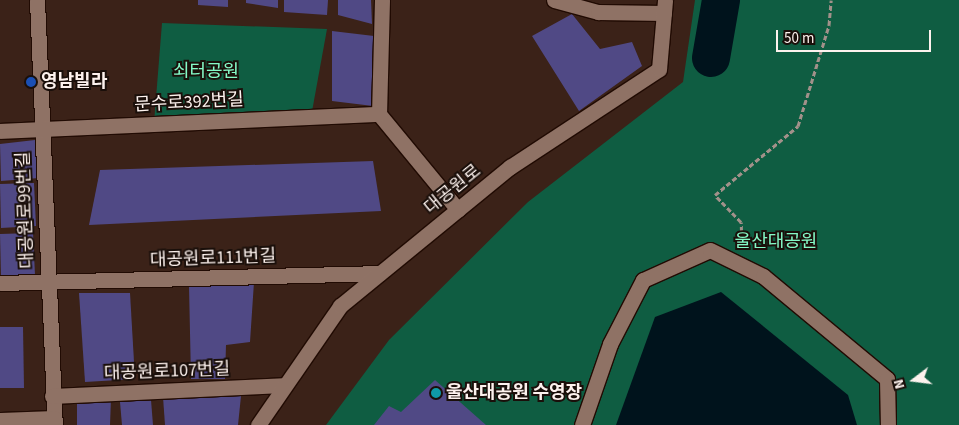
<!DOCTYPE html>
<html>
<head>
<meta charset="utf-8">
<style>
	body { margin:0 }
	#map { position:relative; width:959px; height:425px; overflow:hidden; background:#3b2218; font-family:"Source Sans 3","Noto Sans KR",sans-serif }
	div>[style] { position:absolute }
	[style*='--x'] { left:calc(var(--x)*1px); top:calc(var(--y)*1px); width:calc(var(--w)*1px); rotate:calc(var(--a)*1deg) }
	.green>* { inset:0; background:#0f5d42 }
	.water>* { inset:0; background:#00131c }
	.river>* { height:38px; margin:-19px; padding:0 19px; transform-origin:19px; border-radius:19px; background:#00131c }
	.building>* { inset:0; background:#504985 }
	.path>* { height:3px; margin-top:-1.5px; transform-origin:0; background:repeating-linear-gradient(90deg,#a2918a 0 5px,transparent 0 7.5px) }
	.roads { filter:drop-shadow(1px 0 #210b03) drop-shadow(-1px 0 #210b03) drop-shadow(0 1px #210b03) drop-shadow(0 -1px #210b03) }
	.minor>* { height:15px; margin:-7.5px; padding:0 7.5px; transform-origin:7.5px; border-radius:7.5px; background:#8f7265 }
	.dots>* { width:14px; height:14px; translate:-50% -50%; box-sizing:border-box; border:2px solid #1a0f0a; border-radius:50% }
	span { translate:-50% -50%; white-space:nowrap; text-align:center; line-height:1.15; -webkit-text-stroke:4px #1a0f0a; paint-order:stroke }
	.park-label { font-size:18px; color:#85f9c7 }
	.poi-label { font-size:18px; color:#fdf2ee; font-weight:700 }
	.left { translate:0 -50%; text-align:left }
	.street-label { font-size:18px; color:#fdf2ee }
	.north { position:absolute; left:889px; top:355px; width:50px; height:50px; -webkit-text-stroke:4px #1a0f0a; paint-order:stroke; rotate:255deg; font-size:14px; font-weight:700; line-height:20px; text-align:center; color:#fdf2ee }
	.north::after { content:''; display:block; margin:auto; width:18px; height:22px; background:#fdf2ee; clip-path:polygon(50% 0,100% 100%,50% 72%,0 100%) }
	.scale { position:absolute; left:776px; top:30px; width:155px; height:22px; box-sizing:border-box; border:2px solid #fdf2ee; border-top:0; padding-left:6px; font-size:15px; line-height:18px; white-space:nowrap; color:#fdf2ee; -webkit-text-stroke:4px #1a0f0a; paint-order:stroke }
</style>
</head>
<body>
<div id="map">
	<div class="green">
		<i style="clip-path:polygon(695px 0,959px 0,959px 425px,326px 425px,389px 340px,528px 202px,683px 82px)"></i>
		<i style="clip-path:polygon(162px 23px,327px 29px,311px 117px,154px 123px)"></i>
	</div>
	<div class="water">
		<i style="clip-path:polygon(721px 292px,848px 395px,857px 425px,616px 425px,655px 317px)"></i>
	</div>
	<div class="river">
		<i style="--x:711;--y:58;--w:59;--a:-80.2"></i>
	</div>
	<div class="building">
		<i style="clip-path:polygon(198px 0,228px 0,228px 7px,198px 5px)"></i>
		<i style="clip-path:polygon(246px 0,278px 0,278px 8px,246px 3px)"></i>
		<i style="clip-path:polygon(284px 0,328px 0,327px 15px,284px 12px)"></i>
		<i style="clip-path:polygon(338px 0,371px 0,372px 24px,338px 15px)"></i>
		<i style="clip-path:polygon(572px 14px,600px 49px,632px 42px,642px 66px,579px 111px,532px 36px)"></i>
		<i style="clip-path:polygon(332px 31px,374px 36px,373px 106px,332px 101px)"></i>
		<i style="clip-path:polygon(35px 140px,39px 178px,1px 181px,0 144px)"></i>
		<i style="clip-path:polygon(373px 161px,381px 211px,89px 225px,100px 170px)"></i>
		<i style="clip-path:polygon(34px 183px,36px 226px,1px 228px,0 184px)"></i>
		<i style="clip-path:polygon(33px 233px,35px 275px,1px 276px,0 234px)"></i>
		<i style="clip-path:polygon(254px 282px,250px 342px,226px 345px,225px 379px,191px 379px,189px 286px)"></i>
		<i style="clip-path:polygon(79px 293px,130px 293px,135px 379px,85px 382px)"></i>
		<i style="clip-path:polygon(0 327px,23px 327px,24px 388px,0 388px)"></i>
		<i style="clip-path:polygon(435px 380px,486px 425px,374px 425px,389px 406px,401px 412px)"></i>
		<i style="clip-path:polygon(241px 396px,238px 425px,165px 425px,163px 397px)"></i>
		<i style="clip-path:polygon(111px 398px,110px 425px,77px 425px,77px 400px)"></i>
		<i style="clip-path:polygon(151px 400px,153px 425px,122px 425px,120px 402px)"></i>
	</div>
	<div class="path">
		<i style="--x:742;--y:246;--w:24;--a:-92"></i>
		<i style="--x:741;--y:222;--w:37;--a:-134"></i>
		<i style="--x:715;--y:195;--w:108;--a:-39.7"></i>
		<i style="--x:798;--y:126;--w:106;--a:-72.9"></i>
		<i style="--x:829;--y:25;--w:25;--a:-85"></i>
	</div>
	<div class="roads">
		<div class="minor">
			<i style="--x:37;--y:0;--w:425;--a:87.6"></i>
			<i style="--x:382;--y:0;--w:114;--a:91.5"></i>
			<i style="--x:379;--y:114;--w:124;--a:50.5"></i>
			<i style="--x:554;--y:0;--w:46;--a:15.3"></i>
			<i style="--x:598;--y:12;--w:66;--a:0.9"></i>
			<i style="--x:0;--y:131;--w:379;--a:-2.6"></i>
			<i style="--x:0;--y:283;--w:380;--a:-1.5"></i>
			<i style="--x:52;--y:396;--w:231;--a:-2.7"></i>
			<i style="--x:0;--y:420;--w:54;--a:-2.1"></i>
			<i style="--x:258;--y:425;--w:145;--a:-55.4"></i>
			<i style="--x:340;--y:306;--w:220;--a:-39.3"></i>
			<i style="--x:510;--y:167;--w:178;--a:-33.3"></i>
			<i style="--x:659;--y:69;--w:69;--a:-85"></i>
			<i style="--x:582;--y:425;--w:86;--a:-70.9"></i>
			<i style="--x:610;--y:344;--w:72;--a:-62.7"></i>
			<i style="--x:643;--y:280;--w:73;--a:-24.1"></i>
			<i style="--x:710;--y:250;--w:59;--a:26.1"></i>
			<i style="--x:763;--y:276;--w:161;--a:39.7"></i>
			<i style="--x:887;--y:379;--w:46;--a:88.8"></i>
		</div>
	</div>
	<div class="dots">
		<i style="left:31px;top:82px;background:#1a4fb4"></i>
		<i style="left:436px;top:393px;background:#0f9aa8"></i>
	</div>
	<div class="park-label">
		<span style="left:206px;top:72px">쇠터공원</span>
		<span style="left:776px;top:242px">울산대공원</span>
	</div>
	<div class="poi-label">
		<span class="left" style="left:41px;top:82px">영남빌라</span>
		<span class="left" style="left:446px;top:393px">울산대공원 수영장</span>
	</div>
	<div class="street-label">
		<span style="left:189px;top:103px;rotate:-3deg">문수로392번길</span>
		<span style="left:453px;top:190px;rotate:-39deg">대공원로</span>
		<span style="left:26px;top:210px;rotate:-92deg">대공원로99번길</span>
		<span style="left:213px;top:259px;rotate:-2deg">대공원로111번길</span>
		<span style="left:167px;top:372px;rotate:-2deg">대공원로107번길</span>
	</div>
	<div class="north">N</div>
	<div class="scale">50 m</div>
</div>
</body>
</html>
